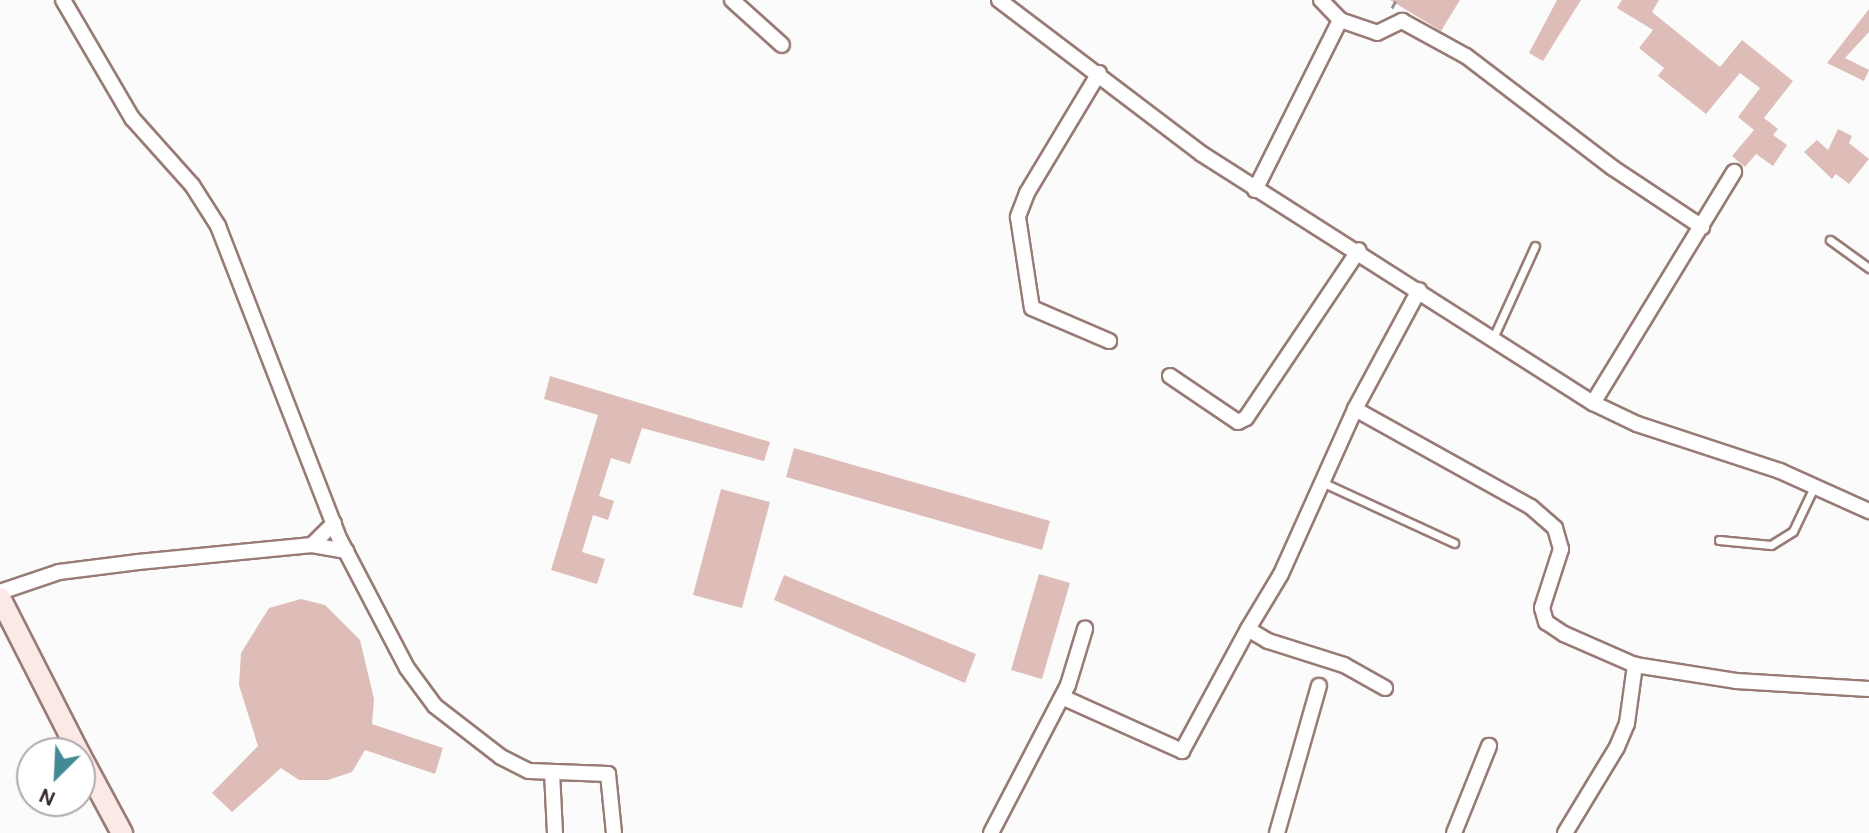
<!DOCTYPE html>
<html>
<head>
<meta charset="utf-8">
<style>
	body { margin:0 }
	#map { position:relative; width:1869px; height:833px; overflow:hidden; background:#fbfbfb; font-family:Karla,sans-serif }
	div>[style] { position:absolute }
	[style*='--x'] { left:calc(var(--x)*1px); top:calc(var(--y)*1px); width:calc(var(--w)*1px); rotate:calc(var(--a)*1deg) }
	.building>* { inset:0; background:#debdb8 }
	.path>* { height:3px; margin-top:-1.5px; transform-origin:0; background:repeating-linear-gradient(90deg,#979190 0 8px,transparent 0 12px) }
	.roads { filter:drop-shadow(2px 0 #997b76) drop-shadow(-2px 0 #997b76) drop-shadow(0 2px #997b76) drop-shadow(0 -2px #997b76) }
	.lane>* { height:7px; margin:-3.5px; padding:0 3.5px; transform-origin:3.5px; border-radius:3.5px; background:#fff }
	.street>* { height:14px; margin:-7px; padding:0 7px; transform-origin:7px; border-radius:7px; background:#fff }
	.secondary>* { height:20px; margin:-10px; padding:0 10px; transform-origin:10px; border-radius:10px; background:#fbe9e6 }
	span { translate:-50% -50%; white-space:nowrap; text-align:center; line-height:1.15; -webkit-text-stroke:8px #fff; paint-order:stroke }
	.north { position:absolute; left:16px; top:737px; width:80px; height:80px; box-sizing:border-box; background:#fff; border:2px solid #afaaa9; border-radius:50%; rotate:204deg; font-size:22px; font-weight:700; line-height:32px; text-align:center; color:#362a28 }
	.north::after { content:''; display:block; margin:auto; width:28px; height:36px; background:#448a95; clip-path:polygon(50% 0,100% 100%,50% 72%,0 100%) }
</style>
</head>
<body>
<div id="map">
	<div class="building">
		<i style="clip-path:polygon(1390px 0,1460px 0,1441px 31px)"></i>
		<i style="clip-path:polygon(1557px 0,1581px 0,1543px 61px,1529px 53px)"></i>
		<i style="clip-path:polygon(1622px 0,1659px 0,1652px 12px,1720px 67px,1742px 40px,1793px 81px,1764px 118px,1778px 129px,1773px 135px,1787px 145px,1773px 166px,1756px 154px,1745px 167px,1732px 156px,1754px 130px,1738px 117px,1760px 88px,1740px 73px,1706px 114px,1658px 76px,1664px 68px,1639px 48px,1653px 30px,1617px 8px)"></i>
		<i style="clip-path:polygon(1869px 9px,1869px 32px,1845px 58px,1869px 70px,1864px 81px,1827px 63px)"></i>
		<i style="clip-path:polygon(1838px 129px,1852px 136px,1849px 143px,1869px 159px,1849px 184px,1836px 174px,1832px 179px,1804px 152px,1817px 140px,1828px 150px)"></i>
		<i style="clip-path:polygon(550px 376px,770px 442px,764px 461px,642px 428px,630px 464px,611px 458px,599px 496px,614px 501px,608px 520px,593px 515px,582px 552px,605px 559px,597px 584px,551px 570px,598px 415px,544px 399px)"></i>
		<i style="clip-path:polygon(794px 448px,1050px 521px,1042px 550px,786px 477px)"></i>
		<i style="clip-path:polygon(721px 489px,770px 502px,742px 608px,693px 595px)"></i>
		<i style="clip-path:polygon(1039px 574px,1070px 583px,1042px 679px,1011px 670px)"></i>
		<i style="clip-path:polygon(784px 575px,976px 654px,965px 683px,774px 600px)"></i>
		<i style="clip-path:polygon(301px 599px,325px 605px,360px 640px,374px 699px,372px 724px,443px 748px,435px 774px,365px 750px,352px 772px,328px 780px,299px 780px,281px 768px,232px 812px,212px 793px,258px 746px,239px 685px,241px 653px,269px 608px)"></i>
	</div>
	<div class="path">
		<i style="--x:1392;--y:8;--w:9;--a:-63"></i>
	</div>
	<div class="roads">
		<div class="lane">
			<i style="--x:1830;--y:240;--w:48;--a:35.7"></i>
			<i style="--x:1493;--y:338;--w:101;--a:-65.5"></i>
			<i style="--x:1326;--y:484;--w:141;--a:24.7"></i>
			<i style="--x:1719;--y:540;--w:52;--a:5.5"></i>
			<i style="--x:1771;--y:545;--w:26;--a:-32"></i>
			<i style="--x:1793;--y:531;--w:49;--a:-64.5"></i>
		</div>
		<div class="street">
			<i style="--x:63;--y:0;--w:137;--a:59.7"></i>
			<i style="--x:132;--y:118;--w:90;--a:48.2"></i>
			<i style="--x:192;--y:185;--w:49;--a:57.6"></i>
			<i style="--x:218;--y:226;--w:337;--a:68.8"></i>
			<i style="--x:340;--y:540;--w:144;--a:62.4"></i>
			<i style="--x:407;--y:668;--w:47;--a:53.6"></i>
			<i style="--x:435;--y:706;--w:83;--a:37.7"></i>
			<i style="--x:501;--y:757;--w:31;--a:27"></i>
			<i style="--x:529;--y:771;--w:79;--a:2.2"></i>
			<i style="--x:608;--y:774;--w:59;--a:84.2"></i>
			<i style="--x:732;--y:0;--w:67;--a:42"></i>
			<i style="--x:999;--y:0;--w:255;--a:37.2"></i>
			<i style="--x:1202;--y:154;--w:464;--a:32.5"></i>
			<i style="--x:1593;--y:403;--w:49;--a:25.5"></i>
			<i style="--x:1637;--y:424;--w:151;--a:18.2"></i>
			<i style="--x:1780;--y:471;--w:98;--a:24.2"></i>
			<i style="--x:1321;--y:0;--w:28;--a:46"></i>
			<i style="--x:1099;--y:73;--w:140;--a:121"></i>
			<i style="--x:1027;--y:193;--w:26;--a:111"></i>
			<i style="--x:1018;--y:217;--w:92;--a:81.3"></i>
			<i style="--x:1032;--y:308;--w:84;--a:23.2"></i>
			<i style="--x:1255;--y:190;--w:190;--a:-63.4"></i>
			<i style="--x:1340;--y:20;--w:39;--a:19"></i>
			<i style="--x:1377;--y:33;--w:28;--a:-26"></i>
			<i style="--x:1402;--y:21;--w:73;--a:28.7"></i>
			<i style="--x:1466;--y:56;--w:185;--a:37.3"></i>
			<i style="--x:1613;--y:168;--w:107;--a:33.5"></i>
			<i style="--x:1170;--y:376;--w:82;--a:34.1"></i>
			<i style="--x:1238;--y:422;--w:9;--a:-27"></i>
			<i style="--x:1246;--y:418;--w:202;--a:-56.1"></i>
			<i style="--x:1593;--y:403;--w:271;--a:-58.6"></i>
			<i style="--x:1355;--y:409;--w:201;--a:29.1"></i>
			<i style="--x:1531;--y:507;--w:32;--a:41"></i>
			<i style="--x:1555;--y:528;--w:22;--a:74"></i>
			<i style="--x:1561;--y:549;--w:62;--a:107.9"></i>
			<i style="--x:1542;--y:608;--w:15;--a:74"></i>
			<i style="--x:1546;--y:622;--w:22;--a:34"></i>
			<i style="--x:1564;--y:634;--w:77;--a:23.6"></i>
			<i style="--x:1635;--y:665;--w:102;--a:9"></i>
			<i style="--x:1736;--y:681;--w:133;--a:3.4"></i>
			<i style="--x:312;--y:545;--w:31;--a:-45"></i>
			<i style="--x:0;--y:592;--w:62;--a:-18.7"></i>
			<i style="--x:59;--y:572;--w:80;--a:-7.2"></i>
			<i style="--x:138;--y:562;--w:175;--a:-5.6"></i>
			<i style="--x:312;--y:545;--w:35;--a:10"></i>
			<i style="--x:1385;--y:688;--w:47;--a:-150.7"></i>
			<i style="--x:1344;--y:665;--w:80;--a:-162.5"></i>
			<i style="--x:1268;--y:641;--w:23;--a:-149"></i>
			<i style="--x:1248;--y:629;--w:64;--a:-59"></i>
			<i style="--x:1281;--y:574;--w:181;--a:-65.8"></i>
			<i style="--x:1355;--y:409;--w:135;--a:-61.7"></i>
			<i style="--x:1062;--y:697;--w:132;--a:24.2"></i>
			<i style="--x:1182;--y:751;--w:139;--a:-61.6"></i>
			<i style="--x:552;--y:772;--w:61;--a:87.2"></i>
			<i style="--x:991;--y:833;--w:167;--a:-62.5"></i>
			<i style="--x:1068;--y:685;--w:59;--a:-73.1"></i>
			<i style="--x:1277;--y:833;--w:153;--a:-74.1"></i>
			<i style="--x:1454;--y:833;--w:94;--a:-68.1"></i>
			<i style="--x:1565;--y:833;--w:100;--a:-58.8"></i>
			<i style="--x:1617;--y:747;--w:26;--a:-67"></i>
			<i style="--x:1627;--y:723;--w:59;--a:-82.1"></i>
		</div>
		<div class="secondary">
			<i style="--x:0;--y:598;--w:174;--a:63"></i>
			<i style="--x:80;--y:755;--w:89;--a:61.7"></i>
		</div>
	</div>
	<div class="north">N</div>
</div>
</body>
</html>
